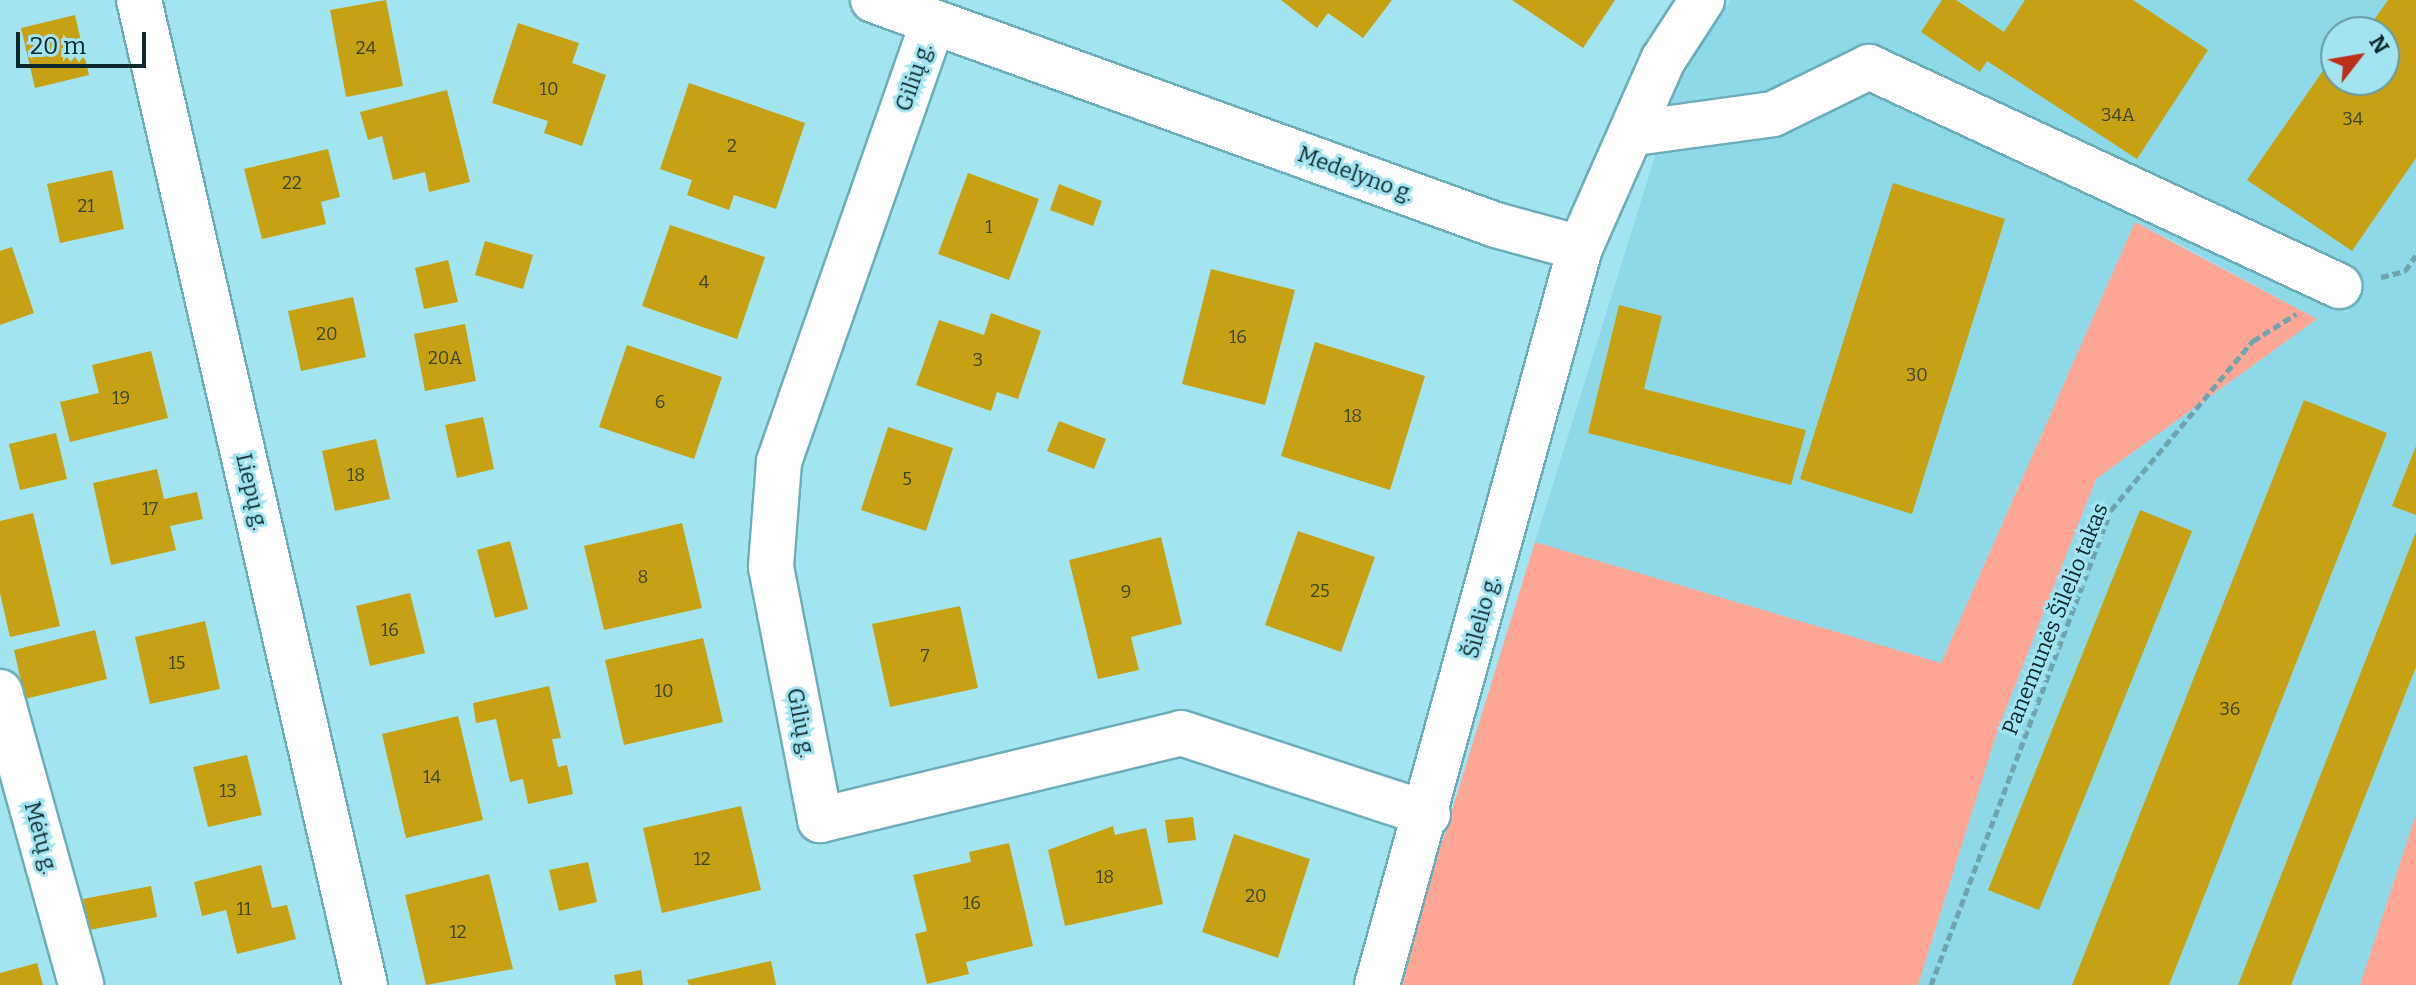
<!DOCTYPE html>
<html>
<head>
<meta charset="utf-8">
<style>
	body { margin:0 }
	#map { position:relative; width:2416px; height:985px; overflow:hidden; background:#a3e4f1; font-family:Bitter,serif }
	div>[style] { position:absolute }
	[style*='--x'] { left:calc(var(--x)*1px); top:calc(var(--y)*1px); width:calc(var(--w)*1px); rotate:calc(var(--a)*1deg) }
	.built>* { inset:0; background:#8dd9e8 }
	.green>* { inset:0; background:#fea695 }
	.building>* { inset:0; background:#c6a114 }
	.path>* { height:5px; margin-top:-2.5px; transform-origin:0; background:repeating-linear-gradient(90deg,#6fa3ae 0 8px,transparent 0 12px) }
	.roads { filter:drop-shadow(2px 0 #6dadba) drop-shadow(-2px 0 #6dadba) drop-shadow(0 2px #6dadba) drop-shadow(0 -2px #6dadba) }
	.minor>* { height:44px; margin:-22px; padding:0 22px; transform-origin:22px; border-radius:22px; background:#fff }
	span { translate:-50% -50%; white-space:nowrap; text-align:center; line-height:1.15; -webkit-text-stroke:6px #a3e4f1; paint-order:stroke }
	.number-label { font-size:18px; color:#3b4627 }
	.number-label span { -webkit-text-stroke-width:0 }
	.street-label { font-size:22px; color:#0d282d }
	.north { position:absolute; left:2320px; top:16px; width:80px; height:80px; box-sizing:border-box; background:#a3e4f1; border:2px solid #6799a3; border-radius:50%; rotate:59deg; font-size:22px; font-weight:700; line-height:32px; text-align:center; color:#0d282d }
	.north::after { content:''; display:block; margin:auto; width:28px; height:36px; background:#bc301a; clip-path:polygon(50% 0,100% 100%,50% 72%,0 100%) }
	.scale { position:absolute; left:16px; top:32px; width:130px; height:36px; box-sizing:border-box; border:4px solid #0d282d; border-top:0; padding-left:10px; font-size:24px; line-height:28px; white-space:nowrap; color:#0d282d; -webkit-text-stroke:6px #a3e4f1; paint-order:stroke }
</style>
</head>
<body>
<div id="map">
	<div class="built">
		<i style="clip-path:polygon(evenodd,1731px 0,2416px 0,2416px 814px,2360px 985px,1918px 985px,1998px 729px,2096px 479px,2317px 319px,2183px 246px,2135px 222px,1941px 663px,1535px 542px,1679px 79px,1731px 0,2336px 32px,2384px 32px,2384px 80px,2336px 80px,2336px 32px)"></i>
	</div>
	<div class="green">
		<i style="clip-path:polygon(2135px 222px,2317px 319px,2096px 479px,1998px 729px,1918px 985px,1398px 985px,1535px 542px,1941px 663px)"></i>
		<i style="clip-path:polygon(2416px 814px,2416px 985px,2360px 985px)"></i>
	</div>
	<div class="building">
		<i style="clip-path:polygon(386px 0,403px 86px,346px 97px,330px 10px)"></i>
		<i style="clip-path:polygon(1281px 0,1392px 0,1363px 38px,1328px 13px,1317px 28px)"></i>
		<i style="clip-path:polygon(1512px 0,1615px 0,1583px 48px)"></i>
		<i style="clip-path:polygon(1942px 0,1956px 0,2004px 32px,2025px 0,2133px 0,2208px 50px,2137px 159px,1987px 61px,1980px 72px,1921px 32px)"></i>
		<i style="clip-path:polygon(2388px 0,2416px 0,2416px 158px,2352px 251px,2247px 180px,2336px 52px,2336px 80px,2384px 80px,2384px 32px,2350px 32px,2361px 16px,2371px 24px)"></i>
		<i style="clip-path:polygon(75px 15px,89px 75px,35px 88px,21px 28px)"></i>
		<i style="clip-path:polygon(518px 23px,579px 43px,572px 63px,606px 75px,582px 146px,544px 133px,548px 121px,492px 103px)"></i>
		<i style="clip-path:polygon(689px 83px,805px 123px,776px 209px,734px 195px,729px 210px,687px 195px,692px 180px,660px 169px)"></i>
		<i style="clip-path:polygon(447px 90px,470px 182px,429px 192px,425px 172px,393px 180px,382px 136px,368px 140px,360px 112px)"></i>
		<i style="clip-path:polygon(328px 149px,340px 197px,321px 202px,326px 224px,262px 239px,244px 169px)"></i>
		<i style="clip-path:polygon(112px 170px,124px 229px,60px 243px,47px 184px)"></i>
		<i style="clip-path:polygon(968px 173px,1039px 199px,1009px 280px,938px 254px)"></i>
		<i style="clip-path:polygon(1893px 183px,2005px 219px,1912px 514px,1800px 479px)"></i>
		<i style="clip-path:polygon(1059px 184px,1102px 201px,1093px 226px,1050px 210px)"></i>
		<i style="clip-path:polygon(670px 225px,765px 257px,737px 339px,642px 306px)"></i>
		<i style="clip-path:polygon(485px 241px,533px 255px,523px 289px,475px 275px)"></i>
		<i style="clip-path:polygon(12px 247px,34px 313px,0 325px,0 251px)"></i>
		<i style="clip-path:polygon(448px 260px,458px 302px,424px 309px,415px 268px)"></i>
		<i style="clip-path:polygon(1211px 269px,1295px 290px,1265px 405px,1182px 384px)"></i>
		<i style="clip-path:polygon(353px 297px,366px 357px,301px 371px,288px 311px)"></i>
		<i style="clip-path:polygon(1619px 305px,1662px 316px,1644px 389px,1806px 430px,1791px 485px,1588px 433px)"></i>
		<i style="clip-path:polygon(991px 313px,1041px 331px,1018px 399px,997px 392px,991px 411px,916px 385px,939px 320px,984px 335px)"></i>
		<i style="clip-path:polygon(465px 324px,476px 381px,425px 391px,414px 334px)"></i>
		<i style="clip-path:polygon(1315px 342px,1425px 376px,1390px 490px,1281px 456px)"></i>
		<i style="clip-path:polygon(627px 345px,722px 377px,694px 459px,599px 427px)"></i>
		<i style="clip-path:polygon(151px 351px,168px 418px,70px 442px,60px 402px,99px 393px,92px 365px)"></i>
		<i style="clip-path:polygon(2304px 400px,2387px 433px,2169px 985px,2072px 985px)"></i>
		<i style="clip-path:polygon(483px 417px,494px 469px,457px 478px,445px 425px)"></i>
		<i style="clip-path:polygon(1059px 421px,1106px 439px,1094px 469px,1047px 451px)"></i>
		<i style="clip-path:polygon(888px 427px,953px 448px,926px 531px,861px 510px)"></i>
		<i style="clip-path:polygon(56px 433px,67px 479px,20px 490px,9px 444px)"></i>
		<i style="clip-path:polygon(376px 439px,390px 499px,335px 511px,322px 451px)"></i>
		<i style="clip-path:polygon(2416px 446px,2416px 515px,2392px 506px)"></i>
		<i style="clip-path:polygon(157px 469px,164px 499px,197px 492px,203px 519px,170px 526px,176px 550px,111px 565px,93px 483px)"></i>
		<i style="clip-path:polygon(2140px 510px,2192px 531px,2039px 910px,1988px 890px)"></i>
		<i style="clip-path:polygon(33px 513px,60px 626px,10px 637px,0 593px,0 521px)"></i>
		<i style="clip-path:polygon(682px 523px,702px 608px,604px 630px,584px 546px)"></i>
		<i style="clip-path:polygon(1298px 531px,1375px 557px,1341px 652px,1265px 625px)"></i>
		<i style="clip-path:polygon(2416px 532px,2416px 667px,2291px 985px,2238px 985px)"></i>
		<i style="clip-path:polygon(1161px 537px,1182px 624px,1131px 637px,1139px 670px,1098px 679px,1069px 560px)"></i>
		<i style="clip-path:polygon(510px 541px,528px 609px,495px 618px,477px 550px)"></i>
		<i style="clip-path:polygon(410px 593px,425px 653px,370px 666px,356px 606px)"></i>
		<i style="clip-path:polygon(960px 606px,978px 688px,890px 707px,872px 624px)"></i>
		<i style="clip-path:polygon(205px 621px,220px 689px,150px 704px,135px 637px)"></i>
		<i style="clip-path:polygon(95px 630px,107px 679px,25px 699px,14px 650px)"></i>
		<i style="clip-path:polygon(703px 638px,723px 722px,624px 745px,605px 660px)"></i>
		<i style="clip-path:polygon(549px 686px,561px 738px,552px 739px,558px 767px,567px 765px,573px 794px,528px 804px,523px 779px,510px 782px,496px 719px,476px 723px,473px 703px)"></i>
		<i style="clip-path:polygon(458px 716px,483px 820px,406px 838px,382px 734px)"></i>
		<i style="clip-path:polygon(247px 755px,262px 815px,208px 827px,193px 767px)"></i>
		<i style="clip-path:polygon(741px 806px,761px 890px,662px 913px,643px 828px)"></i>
		<i style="clip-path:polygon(1193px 817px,1196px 840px,1168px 843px,1165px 820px)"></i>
		<i style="clip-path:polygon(1113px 826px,1115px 835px,1146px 828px,1163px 904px,1065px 926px,1048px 850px)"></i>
		<i style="clip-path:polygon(1234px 834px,1310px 859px,1278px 958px,1202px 932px)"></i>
		<i style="clip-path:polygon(1009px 843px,1033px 946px,966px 962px,969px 974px,927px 984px,915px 934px,927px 931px,913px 875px,971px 862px,969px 852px)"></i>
		<i style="clip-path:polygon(588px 862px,597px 902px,559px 911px,549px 870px)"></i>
		<i style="clip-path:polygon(261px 865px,272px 908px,287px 905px,296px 939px,237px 954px,226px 910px,202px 916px,194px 882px)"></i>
		<i style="clip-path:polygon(489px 874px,513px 969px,426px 985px,405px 895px)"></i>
		<i style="clip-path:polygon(151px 886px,157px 917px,89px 930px,83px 899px)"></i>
		<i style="clip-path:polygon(771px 961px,776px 985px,689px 985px,687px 980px)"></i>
		<i style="clip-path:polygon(37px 963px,43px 985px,0 985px,0 973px)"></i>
		<i style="clip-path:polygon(641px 970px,643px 985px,616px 985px,614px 975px)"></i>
	</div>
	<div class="path">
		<i style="--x:2381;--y:277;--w:25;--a:-14"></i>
		<i style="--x:2405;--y:271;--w:19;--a:-55"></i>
		<i style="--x:1931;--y:985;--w:508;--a:-69.25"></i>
		<i style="--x:2111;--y:510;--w:221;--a:-50"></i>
		<i style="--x:2253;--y:341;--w:51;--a:-32.1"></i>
	</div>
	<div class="roads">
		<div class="minor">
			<i style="--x:139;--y:0;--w:1011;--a:77.08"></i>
			<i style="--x:873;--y:0;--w:662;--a:19.86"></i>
			<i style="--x:1496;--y:225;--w:87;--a:15.3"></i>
			<i style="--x:933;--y:22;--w:466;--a:109.3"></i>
			<i style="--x:779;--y:462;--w:105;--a:94.4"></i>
			<i style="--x:771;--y:567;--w:258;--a:79"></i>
			<i style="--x:820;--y:820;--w:371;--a:-13.5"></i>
			<i style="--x:1181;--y:733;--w:260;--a:18.2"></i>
			<i style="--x:1635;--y:133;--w:139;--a:-7.8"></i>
			<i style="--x:1773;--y:114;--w:107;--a:-26.1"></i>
			<i style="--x:1869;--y:67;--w:519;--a:24.98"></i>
			<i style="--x:0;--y:692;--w:304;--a:74.5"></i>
			<i style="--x:1377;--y:985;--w:764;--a:-74.6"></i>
			<i style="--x:1580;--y:248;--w:206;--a:-66.2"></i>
			<i style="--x:1663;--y:60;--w:72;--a:-57"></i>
		</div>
	</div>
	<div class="number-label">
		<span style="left:366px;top:48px">24</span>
		<span style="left:549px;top:89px">10</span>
		<span style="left:2118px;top:115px">34A</span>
		<span style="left:2353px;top:119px">34</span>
		<span style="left:732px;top:146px">2</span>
		<span style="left:292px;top:183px">22</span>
		<span style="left:86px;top:206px">21</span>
		<span style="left:989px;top:227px">1</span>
		<span style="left:704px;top:282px">4</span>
		<span style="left:327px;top:334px">20</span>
		<span style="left:1238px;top:337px">16</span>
		<span style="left:445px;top:358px">20A</span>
		<span style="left:978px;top:360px">3</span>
		<span style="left:1917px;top:375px">30</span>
		<span style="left:121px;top:398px">19</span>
		<span style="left:660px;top:402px">6</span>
		<span style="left:1353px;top:416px">18</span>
		<span style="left:356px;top:475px">18</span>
		<span style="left:907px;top:479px">5</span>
		<span style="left:150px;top:509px">17</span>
		<span style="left:643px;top:577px">8</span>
		<span style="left:1320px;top:591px">25</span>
		<span style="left:1126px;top:592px">9</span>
		<span style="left:390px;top:630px">16</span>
		<span style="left:925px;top:656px">7</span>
		<span style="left:177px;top:663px">15</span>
		<span style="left:664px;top:691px">10</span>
		<span style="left:2230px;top:709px">36</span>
		<span style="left:432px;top:777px">14</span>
		<span style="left:228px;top:791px">13</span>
		<span style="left:702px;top:859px">12</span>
		<span style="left:1105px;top:877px">18</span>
		<span style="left:1256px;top:896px">20</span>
		<span style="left:972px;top:903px">16</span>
		<span style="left:244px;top:909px">11</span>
		<span style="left:458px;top:932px">12</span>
	</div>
	<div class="street-label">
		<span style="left:914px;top:77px;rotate:-71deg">Gilių g.</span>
		<span style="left:1356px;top:174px;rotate:20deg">Medelyno g.</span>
		<span style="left:252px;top:492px;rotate:77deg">Liepų g.</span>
		<span style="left:1481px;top:617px;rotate:-75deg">Šilelio g.</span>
		<span style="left:2055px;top:619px;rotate:-68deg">Panemunės Šilelio takas</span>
		<span style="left:801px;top:723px;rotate:79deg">Gilių g.</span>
		<span style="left:41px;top:838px;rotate:75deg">Mėtų g.</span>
	</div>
	<div class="north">N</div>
	<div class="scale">20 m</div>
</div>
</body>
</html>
